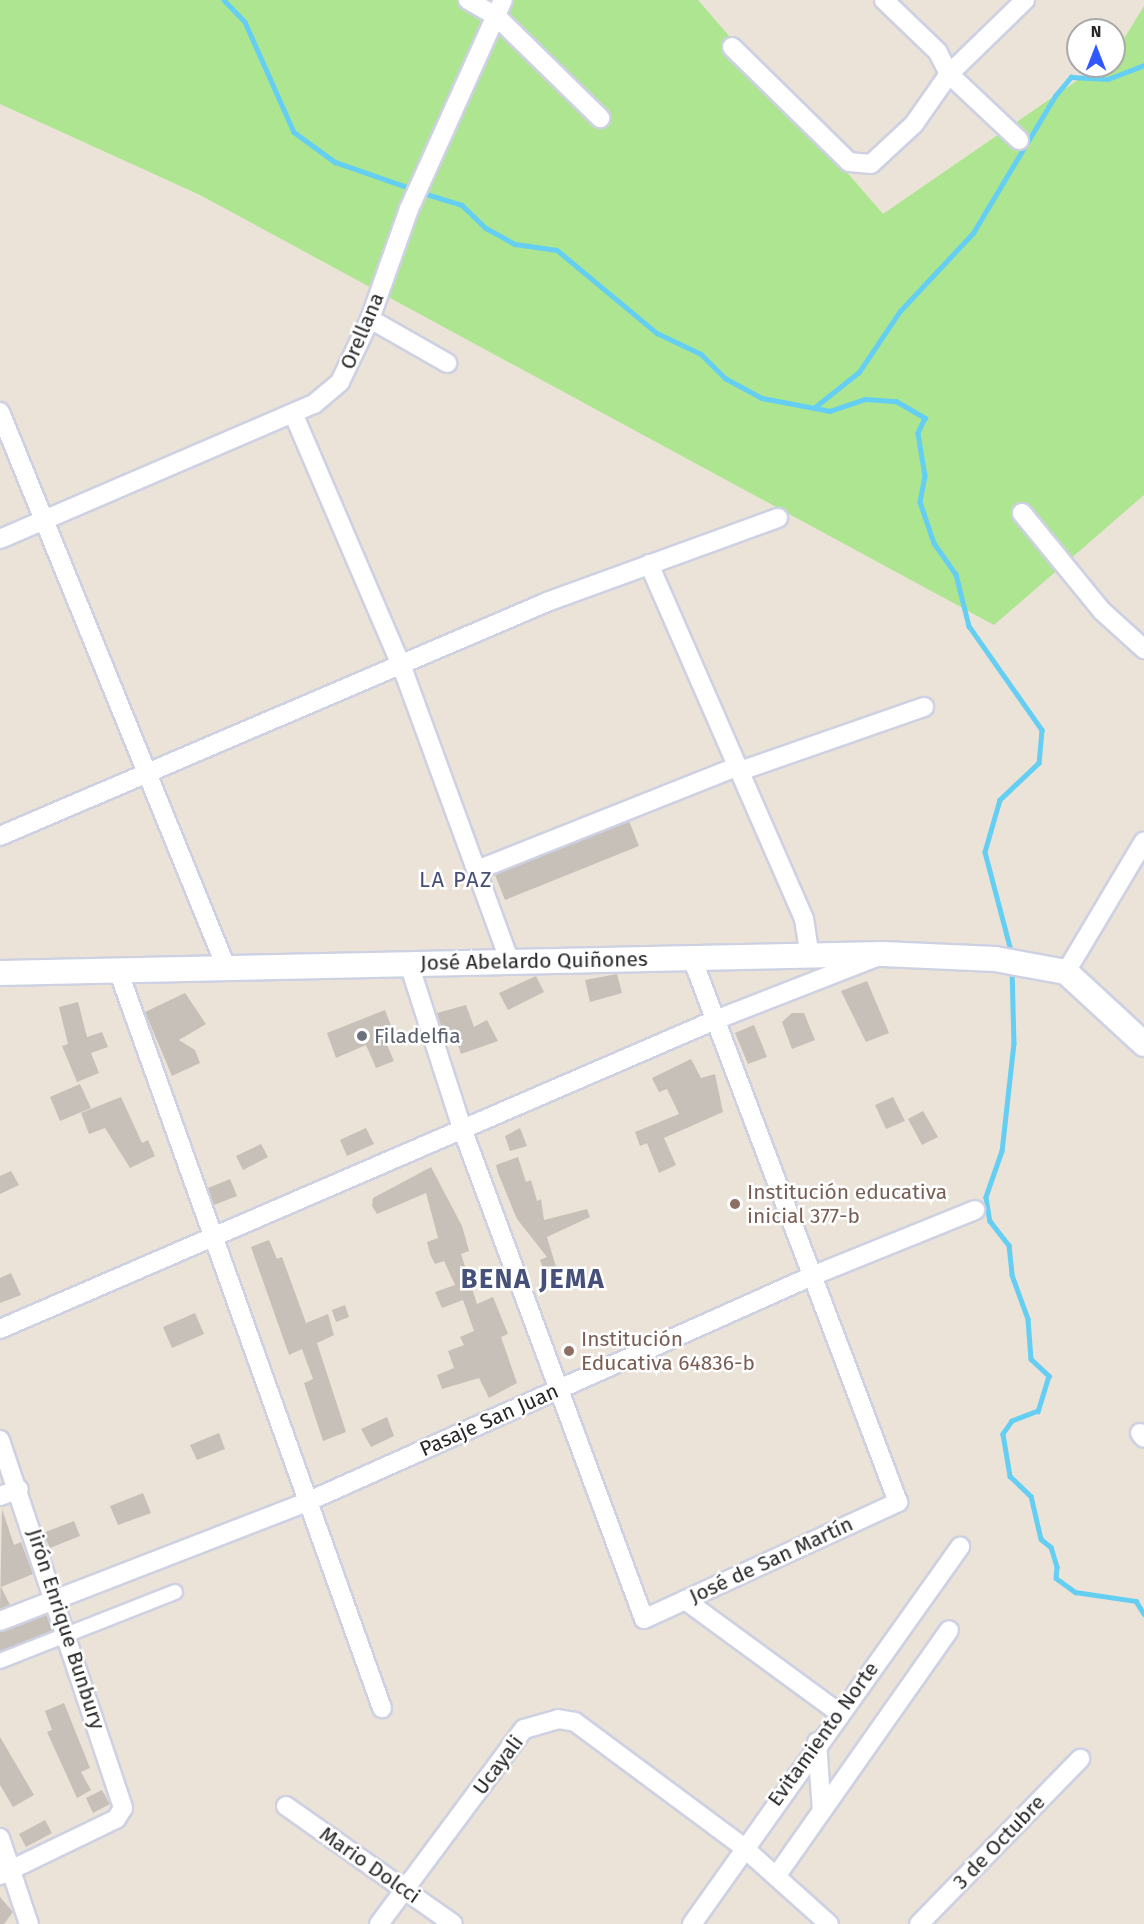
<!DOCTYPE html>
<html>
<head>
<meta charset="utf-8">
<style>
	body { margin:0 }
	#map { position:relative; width:1144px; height:1924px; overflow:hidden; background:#ebe3d8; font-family:"Fira Sans",sans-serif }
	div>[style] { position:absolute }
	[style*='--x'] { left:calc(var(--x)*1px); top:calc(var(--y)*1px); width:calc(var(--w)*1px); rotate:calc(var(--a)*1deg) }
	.green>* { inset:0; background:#aee591 }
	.stream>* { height:4.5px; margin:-2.25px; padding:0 2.25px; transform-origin:2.25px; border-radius:2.25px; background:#65cef3 }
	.building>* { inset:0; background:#c6c0b8 }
	.roads { filter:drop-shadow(2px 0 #cdd1e2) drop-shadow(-2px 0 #cdd1e2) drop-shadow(0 2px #cdd1e2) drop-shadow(0 -2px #cdd1e2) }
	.pedestrian>* { height:14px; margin:-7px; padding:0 7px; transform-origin:7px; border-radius:7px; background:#fff }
	.minor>* { height:18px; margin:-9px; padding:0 9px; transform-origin:9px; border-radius:9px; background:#fff }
	.tertiary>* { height:24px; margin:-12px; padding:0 12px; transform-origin:12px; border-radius:12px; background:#fff }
	.dots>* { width:16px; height:16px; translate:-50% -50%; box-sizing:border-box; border:3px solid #fff; border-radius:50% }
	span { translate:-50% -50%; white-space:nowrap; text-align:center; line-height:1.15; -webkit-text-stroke:5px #fff; paint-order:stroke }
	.street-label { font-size:21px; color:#272727 }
	.worship-label { font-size:21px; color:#5b616d }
	.left { translate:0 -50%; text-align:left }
	.education-label { font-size:21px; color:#785e54 }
	.neighbourhood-label { font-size:22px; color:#475079; letter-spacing:1.5px }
	.district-label { font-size:27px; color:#475079; font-weight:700; letter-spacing:1.5px }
	.north { position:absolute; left:1066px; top:18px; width:60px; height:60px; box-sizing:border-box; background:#fff; border:2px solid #a9a9a9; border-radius:50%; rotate:0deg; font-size:16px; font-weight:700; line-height:24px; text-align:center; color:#272727 }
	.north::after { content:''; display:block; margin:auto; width:21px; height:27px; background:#3158ff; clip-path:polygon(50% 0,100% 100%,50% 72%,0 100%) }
</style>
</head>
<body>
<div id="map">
	<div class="green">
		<i style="clip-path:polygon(0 0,698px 0,883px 214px,1098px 66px,1114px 66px,1114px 55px,1144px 6px,1144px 495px,994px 625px,200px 195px,0 104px)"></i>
	</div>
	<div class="stream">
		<i style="--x:224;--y:0;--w:30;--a:46"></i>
		<i style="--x:245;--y:22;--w:120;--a:66"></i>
		<i style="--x:294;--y:132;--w:51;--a:36.2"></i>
		<i style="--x:335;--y:162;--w:83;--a:19.1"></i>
		<i style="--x:420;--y:192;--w:44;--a:17.2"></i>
		<i style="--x:462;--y:205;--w:33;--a:44"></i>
		<i style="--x:486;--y:228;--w:33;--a:29"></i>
		<i style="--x:515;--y:244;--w:42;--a:8.1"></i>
		<i style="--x:557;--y:250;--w:130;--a:39.7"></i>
		<i style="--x:657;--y:333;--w:49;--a:25.5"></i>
		<i style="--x:701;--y:354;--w:34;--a:45"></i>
		<i style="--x:725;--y:378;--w:42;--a:28.4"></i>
		<i style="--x:762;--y:398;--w:69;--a:10.8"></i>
		<i style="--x:830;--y:411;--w:37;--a:-19"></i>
		<i style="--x:865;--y:399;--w:31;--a:4"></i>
		<i style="--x:896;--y:401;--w:34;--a:30"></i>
		<i style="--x:925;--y:418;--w:17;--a:115"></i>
		<i style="--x:918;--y:433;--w:44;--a:80.8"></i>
		<i style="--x:925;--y:476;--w:26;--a:101"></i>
		<i style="--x:920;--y:502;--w:43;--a:71.1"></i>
		<i style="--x:934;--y:543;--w:38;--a:55"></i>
		<i style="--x:956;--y:574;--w:54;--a:76"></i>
		<i style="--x:969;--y:626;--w:127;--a:54.9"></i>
		<i style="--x:1042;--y:730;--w:33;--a:95"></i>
		<i style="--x:1039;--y:763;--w:54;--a:136.5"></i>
		<i style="--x:1000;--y:800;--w:54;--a:106.1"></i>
		<i style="--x:985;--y:852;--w:106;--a:75.2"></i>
		<i style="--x:815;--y:407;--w:56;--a:-38.5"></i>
		<i style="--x:859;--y:372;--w:73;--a:-56.1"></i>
		<i style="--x:900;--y:311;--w:107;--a:-46.9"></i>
		<i style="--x:973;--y:233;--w:160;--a:-59.1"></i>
		<i style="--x:1055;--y:96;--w:25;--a:-50"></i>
		<i style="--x:1071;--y:77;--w:37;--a:3"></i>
		<i style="--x:1108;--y:79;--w:39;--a:-21"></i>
		<i style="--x:1012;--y:968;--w:75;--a:88.5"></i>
		<i style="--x:1014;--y:1043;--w:109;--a:96.3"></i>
		<i style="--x:1002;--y:1151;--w:49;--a:109.2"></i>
		<i style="--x:986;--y:1197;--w:24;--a:81"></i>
		<i style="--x:990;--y:1221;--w:31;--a:52"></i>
		<i style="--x:1009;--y:1245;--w:30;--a:84"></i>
		<i style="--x:1012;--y:1275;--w:47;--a:70"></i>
		<i style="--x:1028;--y:1319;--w:40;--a:85.7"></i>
		<i style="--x:1031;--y:1359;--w:25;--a:43"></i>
		<i style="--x:1049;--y:1376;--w:37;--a:107"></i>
		<i style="--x:1038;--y:1411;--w:28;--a:159"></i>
		<i style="--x:1012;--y:1421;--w:16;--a:125"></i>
		<i style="--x:1003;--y:1434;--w:43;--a:80.5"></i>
		<i style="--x:1010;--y:1476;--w:29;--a:44"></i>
		<i style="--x:1031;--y:1496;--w:44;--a:76.9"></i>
		<i style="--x:1041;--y:1539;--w:13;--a:39"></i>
		<i style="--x:1051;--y:1547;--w:21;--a:73"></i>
		<i style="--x:1057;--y:1567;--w:11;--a:95"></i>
		<i style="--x:1056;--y:1578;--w:24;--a:36"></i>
		<i style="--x:1075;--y:1592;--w:62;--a:8.4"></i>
		<i style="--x:1136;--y:1601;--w:15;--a:58"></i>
	</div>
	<div class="building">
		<i style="clip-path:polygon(629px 821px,639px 846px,505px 900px,495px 875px)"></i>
		<i style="clip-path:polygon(617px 974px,622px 993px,590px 1002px,585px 980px)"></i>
		<i style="clip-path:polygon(536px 976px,544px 992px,508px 1010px,499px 993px)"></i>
		<i style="clip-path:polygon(867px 981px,889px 1033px,866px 1042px,841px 991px)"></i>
		<i style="clip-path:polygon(185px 993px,206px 1024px,179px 1040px,195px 1050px,200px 1063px,172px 1076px,145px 1012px)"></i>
		<i style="clip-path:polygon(78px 1002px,87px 1037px,102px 1032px,108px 1047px,91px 1053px,99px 1073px,77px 1082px,62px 1046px,68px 1044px,59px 1007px)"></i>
		<i style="clip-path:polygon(466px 1005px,474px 1027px,487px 1020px,498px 1041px,461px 1054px,454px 1032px,444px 1035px,437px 1013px)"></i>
		<i style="clip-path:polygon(385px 1010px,394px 1033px,384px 1038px,394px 1061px,376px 1068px,366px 1045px,336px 1058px,327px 1033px)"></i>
		<i style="clip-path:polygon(792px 1013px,804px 1013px,815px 1040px,792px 1049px,782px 1022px)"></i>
		<i style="clip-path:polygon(754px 1025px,767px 1057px,748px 1064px,735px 1033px)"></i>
		<i style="clip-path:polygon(691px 1059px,701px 1078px,715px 1074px,723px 1112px,664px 1138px,676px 1165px,659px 1173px,647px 1143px,640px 1146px,635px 1132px,679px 1114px,667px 1089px,659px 1092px,652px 1078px)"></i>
		<i style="clip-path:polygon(80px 1084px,91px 1108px,60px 1121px,50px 1097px)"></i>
		<i style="clip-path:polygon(121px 1097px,142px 1143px,148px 1140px,155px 1156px,130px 1168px,105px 1128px,89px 1134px,81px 1113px)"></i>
		<i style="clip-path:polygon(893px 1097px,905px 1121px,886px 1129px,875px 1105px)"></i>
		<i style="clip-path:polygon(923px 1111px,938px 1137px,922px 1145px,908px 1119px)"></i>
		<i style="clip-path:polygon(366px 1128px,374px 1144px,347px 1156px,340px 1140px)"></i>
		<i style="clip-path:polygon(520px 1128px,527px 1146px,510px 1151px,505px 1136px)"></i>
		<i style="clip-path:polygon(261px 1144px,268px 1157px,243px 1170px,236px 1156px)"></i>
		<i style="clip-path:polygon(518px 1157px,526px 1182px,531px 1180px,537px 1201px,541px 1199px,544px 1220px,587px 1209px,590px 1217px,547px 1237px,557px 1270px,545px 1273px,540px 1260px,547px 1257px,517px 1219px,498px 1173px,496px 1165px)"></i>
		<i style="clip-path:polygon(431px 1167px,462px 1226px,469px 1251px,461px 1254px,477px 1304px,493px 1297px,508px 1334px,501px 1337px,517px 1383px,489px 1398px,479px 1378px,442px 1389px,437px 1375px,454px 1368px,448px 1351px,464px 1345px,460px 1337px,474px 1331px,463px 1300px,442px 1308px,435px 1292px,455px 1285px,444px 1261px,435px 1264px,430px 1254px,427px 1242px,438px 1238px,426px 1193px,377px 1214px,372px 1206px,373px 1198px)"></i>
		<i style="clip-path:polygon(11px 1171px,19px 1185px,0 1194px,0 1176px)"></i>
		<i style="clip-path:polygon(230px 1179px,237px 1196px,214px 1205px,208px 1188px)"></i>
		<i style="clip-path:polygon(269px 1240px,277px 1259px,282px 1257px,306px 1323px,328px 1314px,334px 1335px,317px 1343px,346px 1432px,323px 1441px,304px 1383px,313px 1379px,302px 1349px,289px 1355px,251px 1247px)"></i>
		<i style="clip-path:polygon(11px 1273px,21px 1295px,0 1303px,0 1278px)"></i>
		<i style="clip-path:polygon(345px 1305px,349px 1317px,336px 1322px,332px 1310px)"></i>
		<i style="clip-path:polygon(195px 1313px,204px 1334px,172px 1348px,163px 1327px)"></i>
		<i style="clip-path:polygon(387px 1417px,394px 1436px,371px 1447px,361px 1429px)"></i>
		<i style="clip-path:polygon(219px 1433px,225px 1449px,197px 1460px,190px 1445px)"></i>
		<i style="clip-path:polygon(143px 1493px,151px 1513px,118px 1525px,110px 1506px)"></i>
		<i style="clip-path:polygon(2px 1509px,14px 1545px,21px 1542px,33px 1574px,1px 1587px,10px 1605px,0 1609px)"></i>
		<i style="clip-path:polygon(74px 1521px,80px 1536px,50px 1548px,43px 1533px)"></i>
		<i style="clip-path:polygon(47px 1615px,52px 1631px,0 1651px,0 1632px)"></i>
		<i style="clip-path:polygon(64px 1703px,90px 1768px,81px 1772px,91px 1790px,77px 1798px,47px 1732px,52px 1730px,45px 1711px)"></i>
		<i style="clip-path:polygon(0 1737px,34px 1795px,13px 1807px,0 1785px)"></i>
		<i style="clip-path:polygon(102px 1790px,110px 1804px,93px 1813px,86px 1798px)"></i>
		<i style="clip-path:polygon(45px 1820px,52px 1833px,26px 1847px,19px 1834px)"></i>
		<i style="clip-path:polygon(0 1897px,13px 1912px,4px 1924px,0 1924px)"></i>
	</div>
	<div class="roads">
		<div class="pedestrian">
			<i style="--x:0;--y:1661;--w:188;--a:-21.5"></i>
		</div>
		<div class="minor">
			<i style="--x:468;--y:0;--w:32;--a:30"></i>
			<i style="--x:496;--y:16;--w:146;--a:44.4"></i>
			<i style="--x:732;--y:47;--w:164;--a:44.5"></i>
			<i style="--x:849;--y:162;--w:22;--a:5"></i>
			<i style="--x:871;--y:164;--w:59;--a:-42.9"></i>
			<i style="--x:914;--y:124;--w:61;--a:-55"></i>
			<i style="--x:949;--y:74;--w:25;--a:-117"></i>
			<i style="--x:938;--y:52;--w:75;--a:-136.1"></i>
			<i style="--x:1019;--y:140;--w:96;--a:-136.7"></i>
			<i style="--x:949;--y:74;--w:106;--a:-44.2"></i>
			<i style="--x:370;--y:319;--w:89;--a:29.7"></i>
			<i style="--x:0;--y:412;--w:599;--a:67.84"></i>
			<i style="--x:293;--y:413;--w:276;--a:66.8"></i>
			<i style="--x:402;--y:667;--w:314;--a:69.9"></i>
			<i style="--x:1022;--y:513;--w:127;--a:50.8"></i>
			<i style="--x:1102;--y:611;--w:57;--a:42.1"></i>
			<i style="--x:0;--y:539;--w:342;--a:-23.3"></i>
			<i style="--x:314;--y:404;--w:34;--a:-40"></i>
			<i style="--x:340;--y:382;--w:70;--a:-64.5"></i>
			<i style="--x:370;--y:319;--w:117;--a:-70.5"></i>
			<i style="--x:409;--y:209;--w:229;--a:-65.8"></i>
			<i style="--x:649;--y:564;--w:387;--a:66.4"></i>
			<i style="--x:804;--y:919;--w:37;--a:81"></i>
			<i style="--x:740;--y:771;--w:195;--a:-19.2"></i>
			<i style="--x:0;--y:836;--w:595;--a:-23.16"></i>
			<i style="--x:547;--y:602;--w:246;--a:-20"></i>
			<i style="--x:477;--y:870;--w:281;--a:-21.7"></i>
			<i style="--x:409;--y:964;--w:176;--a:72.1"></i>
			<i style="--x:463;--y:1131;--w:520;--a:69.65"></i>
			<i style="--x:644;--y:1619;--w:280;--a:-24.7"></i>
			<i style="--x:898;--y:1502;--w:582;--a:-110.74"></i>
			<i style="--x:118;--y:970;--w:784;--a:70.32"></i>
			<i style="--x:1066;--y:972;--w:152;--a:-59.2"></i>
			<i style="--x:0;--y:1329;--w:779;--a:-23.37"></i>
			<i style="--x:715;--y:1020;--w:171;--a:-21.3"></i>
			<i style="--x:1140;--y:1433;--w:6;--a:51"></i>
			<i style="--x:0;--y:1440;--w:388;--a:71.5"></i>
			<i style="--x:123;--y:1808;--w:13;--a:122"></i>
			<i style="--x:116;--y:1819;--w:129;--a:154.2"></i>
			<i style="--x:0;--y:1496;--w:20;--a:-20"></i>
			<i style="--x:685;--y:1600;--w:190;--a:36.2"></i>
			<i style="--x:0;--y:1621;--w:331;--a:-21.2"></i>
			<i style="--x:309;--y:1501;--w:551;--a:-24.1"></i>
			<i style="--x:812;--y:1276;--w:176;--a:-22"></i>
			<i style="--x:817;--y:1742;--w:69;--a:85.9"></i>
			<i style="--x:286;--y:1806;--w:204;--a:35.2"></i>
			<i style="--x:0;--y:1838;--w:91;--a:71.4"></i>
			<i style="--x:777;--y:1875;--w:299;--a:-54.9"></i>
			<i style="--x:379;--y:1924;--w:243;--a:-53.4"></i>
			<i style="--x:524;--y:1729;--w:35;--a:-16"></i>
			<i style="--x:558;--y:1719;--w:17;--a:10"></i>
			<i style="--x:575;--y:1722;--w:208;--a:36.6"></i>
			<i style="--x:742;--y:1846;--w:117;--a:41.9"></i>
			<i style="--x:692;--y:1924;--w:463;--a:-54.6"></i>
			<i style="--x:919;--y:1924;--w:231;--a:-45.7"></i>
		</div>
		<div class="tertiary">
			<i style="--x:0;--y:973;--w:883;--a:-1.23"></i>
			<i style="--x:883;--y:954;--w:112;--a:2.6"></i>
			<i style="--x:995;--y:959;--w:72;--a:10.4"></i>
			<i style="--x:1066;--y:972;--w:106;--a:42.7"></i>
		</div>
	</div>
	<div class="dots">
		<i style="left:362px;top:1036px;background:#6b7280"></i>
		<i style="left:735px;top:1204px;background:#8d6e63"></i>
		<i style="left:569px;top:1351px;background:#8d6e63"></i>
	</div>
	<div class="street-label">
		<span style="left:362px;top:331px;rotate:-67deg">Orellana</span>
		<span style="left:534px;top:961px;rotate:-1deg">José Abelardo Quiñones</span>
		<span style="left:489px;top:1420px;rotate:-24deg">Pasaje San Juan</span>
		<span style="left:771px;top:1560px;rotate:-25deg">José de San Martín</span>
		<span style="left:66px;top:1629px;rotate:72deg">Jirón Enrique Bunbury</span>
		<span style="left:823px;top:1734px;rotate:-54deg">Evitamiento Norte</span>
		<span style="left:498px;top:1765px;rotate:-53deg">Ucayali</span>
		<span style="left:999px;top:1842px;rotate:-46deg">3 de Octubre</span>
		<span style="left:370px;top:1865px;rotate:35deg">Mario Dolcci</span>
	</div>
	<div class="worship-label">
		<span class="left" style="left:374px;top:1036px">Filadelfia</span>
	</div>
	<div class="education-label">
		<span class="left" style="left:747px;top:1204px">Institución educativa<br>inicial 377-b</span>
		<span class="left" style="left:581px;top:1351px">Institución<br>Educativa 64836-b</span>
	</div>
	<div class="neighbourhood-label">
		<span style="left:456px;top:880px">LA PAZ</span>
	</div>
	<div class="district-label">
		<span style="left:533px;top:1280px">BENA JEMA</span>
	</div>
	<div class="north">N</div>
</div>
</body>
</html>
